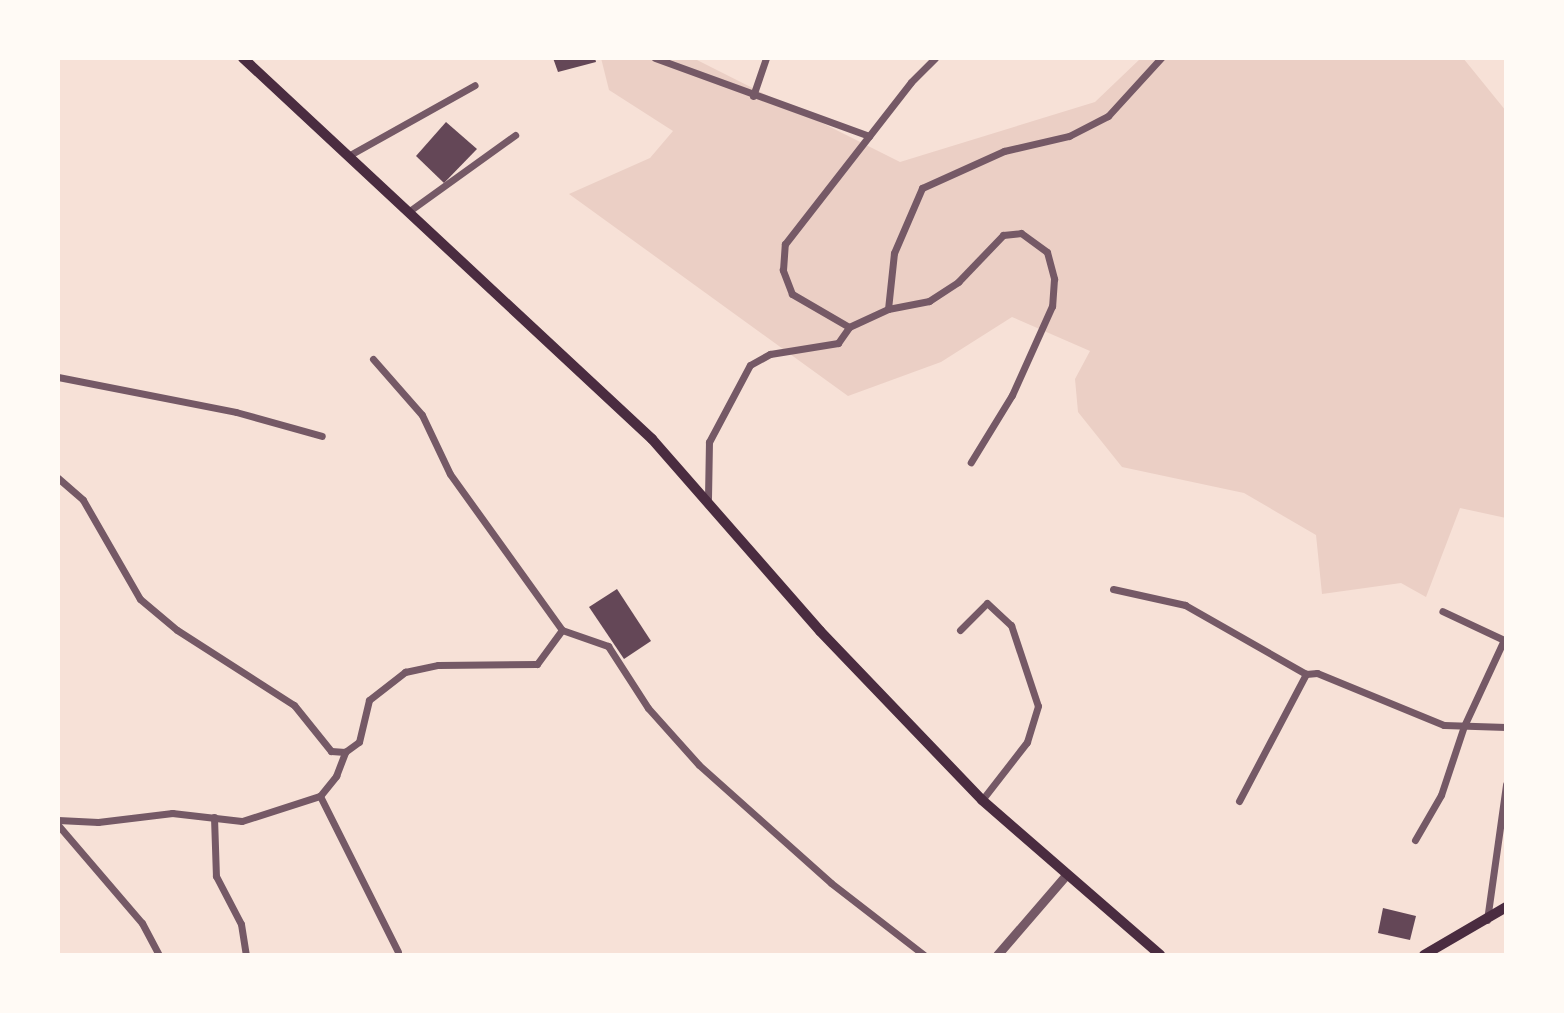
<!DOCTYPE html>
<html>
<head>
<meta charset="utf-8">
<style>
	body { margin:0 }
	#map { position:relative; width:1564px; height:1013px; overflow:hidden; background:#f7e1d7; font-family:"Golos Text",sans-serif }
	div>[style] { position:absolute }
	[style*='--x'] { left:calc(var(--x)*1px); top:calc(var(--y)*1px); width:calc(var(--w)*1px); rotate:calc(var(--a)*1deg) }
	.green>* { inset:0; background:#ebcfc5 }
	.building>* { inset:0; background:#644757 }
	.minor>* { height:7px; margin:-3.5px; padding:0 3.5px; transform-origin:3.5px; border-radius:3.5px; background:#755966 }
	.tertiary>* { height:9px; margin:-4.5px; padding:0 4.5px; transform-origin:4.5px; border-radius:4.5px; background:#755966 }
	.secondary>* { height:10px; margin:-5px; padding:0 5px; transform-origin:5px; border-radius:5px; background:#4a2c40 }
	span { translate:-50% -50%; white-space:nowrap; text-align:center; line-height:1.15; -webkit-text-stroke:6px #fffaf5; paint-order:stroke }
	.frame { position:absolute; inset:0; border:60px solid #fffaf5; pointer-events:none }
</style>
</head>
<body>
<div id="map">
	<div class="green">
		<i style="clip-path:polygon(601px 58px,693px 58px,900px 162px,1095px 102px,1141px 58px,1463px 58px,1506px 111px,1506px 518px,1460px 508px,1426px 597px,1401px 583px,1322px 594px,1316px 535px,1244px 493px,1122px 467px,1078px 412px,1075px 379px,1090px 351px,1012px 317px,941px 362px,848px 396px,569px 194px,650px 158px,673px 131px,609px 90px)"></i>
	</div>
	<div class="building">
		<i style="clip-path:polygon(553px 58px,595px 58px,596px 62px,558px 72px)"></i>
		<i style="clip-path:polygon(446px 122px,477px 149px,444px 183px,416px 156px)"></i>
		<i style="clip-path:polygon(617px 589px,651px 641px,624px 659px,589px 607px)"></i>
		<i style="clip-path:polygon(1383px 908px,1416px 916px,1410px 940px,1378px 933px)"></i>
	</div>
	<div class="minor">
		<i style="--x:655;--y:58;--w:228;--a:20"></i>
		<i style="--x:753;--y:96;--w:40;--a:-71.1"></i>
		<i style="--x:348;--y:156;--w:145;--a:-29.2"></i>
		<i style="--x:408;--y:212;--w:132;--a:-35.7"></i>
		<i style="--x:888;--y:309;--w:56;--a:-83.9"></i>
		<i style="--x:894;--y:253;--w:71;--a:-66.7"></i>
		<i style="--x:922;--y:188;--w:90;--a:-24.3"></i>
		<i style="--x:1004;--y:151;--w:67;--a:-13"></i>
		<i style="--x:1069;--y:136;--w:44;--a:-27.1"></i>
		<i style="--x:1108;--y:116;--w:79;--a:-47.6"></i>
		<i style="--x:849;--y:327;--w:43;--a:-24.8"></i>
		<i style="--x:888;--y:309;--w:42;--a:-11"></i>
		<i style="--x:929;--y:301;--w:35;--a:-33"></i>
		<i style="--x:958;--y:282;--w:65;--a:-46.2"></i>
		<i style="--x:1003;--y:235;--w:18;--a:-6"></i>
		<i style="--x:1021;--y:233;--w:32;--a:36"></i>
		<i style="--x:1047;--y:252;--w:28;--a:75"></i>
		<i style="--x:1054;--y:279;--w:27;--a:94"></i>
		<i style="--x:1052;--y:306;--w:98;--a:114.2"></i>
		<i style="--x:1012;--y:395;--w:79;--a:121.5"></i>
		<i style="--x:849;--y:327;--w:66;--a:-149.9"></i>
		<i style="--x:792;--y:294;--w:26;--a:-111"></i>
		<i style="--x:783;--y:270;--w:26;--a:-86"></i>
		<i style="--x:785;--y:244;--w:205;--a:-52.1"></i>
		<i style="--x:911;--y:82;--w:34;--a:-45"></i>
		<i style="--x:373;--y:359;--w:74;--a:48.8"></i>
		<i style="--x:422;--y:415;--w:65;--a:64.6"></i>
		<i style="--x:450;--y:474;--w:192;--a:54.3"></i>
		<i style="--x:58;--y:377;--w:181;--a:11.1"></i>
		<i style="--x:236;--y:412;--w:89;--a:15.6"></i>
		<i style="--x:58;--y:478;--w:33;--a:41"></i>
		<i style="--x:83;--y:500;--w:114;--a:60.1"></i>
		<i style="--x:140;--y:599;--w:48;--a:40"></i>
		<i style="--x:177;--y:630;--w:139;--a:32.7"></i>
		<i style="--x:294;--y:705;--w:59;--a:51.2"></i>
		<i style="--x:331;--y:751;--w:14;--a:4"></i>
		<i style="--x:345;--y:752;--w:17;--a:-36"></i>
		<i style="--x:359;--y:742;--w:43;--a:-76.6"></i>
		<i style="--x:369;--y:700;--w:46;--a:-37.9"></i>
		<i style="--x:405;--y:672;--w:34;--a:-12"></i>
		<i style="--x:438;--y:665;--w:99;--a:-0.6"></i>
		<i style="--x:537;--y:664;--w:42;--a:-53.7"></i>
		<i style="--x:562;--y:630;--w:49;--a:19.2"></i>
		<i style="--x:608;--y:646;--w:74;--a:57.2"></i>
		<i style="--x:648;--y:708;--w:76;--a:48.2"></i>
		<i style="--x:699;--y:765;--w:177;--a:41.8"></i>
		<i style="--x:831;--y:883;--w:118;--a:37.7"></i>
		<i style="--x:708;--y:498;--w:56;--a:-89"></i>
		<i style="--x:709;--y:442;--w:87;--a:-62"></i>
		<i style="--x:750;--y:365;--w:23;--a:-29"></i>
		<i style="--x:770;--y:354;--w:69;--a:-9.2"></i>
		<i style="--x:838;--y:343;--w:19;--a:-55"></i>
		<i style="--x:1113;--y:589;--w:74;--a:12.5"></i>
		<i style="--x:1185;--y:605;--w:139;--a:29.7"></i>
		<i style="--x:1306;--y:674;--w:11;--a:-5"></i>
		<i style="--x:1317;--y:673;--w:137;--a:22.3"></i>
		<i style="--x:1444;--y:725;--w:62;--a:1.8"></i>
		<i style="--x:960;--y:630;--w:38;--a:-45"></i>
		<i style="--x:987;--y:603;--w:33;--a:43"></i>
		<i style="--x:1011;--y:625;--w:85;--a:71.6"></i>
		<i style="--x:1038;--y:706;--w:38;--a:107"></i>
		<i style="--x:1027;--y:742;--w:73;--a:127.8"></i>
		<i style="--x:320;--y:796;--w:174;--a:63.4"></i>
		<i style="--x:1239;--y:801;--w:144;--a:-62.2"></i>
		<i style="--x:214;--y:817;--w:59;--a:88.1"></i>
		<i style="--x:216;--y:876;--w:54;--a:62.5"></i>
		<i style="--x:241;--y:924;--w:31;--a:81"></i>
		<i style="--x:58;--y:820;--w:40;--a:2.9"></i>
		<i style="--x:98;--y:822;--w:75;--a:-6.9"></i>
		<i style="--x:172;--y:813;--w:70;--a:6.5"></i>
		<i style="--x:242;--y:821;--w:82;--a:-17.8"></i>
		<i style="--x:320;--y:796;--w:26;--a:-51"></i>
		<i style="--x:336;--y:776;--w:26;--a:-69"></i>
		<i style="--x:58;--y:825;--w:129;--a:49.4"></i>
		<i style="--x:142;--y:923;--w:36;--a:62"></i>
		<i style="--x:1415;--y:840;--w:52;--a:-60"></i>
		<i style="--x:1441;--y:795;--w:73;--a:-71.6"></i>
		<i style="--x:1464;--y:726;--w:95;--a:-65.1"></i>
		<i style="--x:1504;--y:640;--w:68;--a:-154.9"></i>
		<i style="--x:1487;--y:920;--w:137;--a:-82"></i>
	</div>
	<div class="tertiary">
		<i style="--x:997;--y:955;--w:107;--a:-49.2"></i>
	</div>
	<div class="secondary">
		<i style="--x:243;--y:58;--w:559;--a:42.97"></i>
		<i style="--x:652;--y:439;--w:255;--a:48.8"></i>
		<i style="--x:820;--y:631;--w:234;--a:46.2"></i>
		<i style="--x:982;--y:800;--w:236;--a:41"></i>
		<i style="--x:1424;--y:955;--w:95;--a:-30.3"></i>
	</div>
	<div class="frame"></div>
</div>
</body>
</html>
